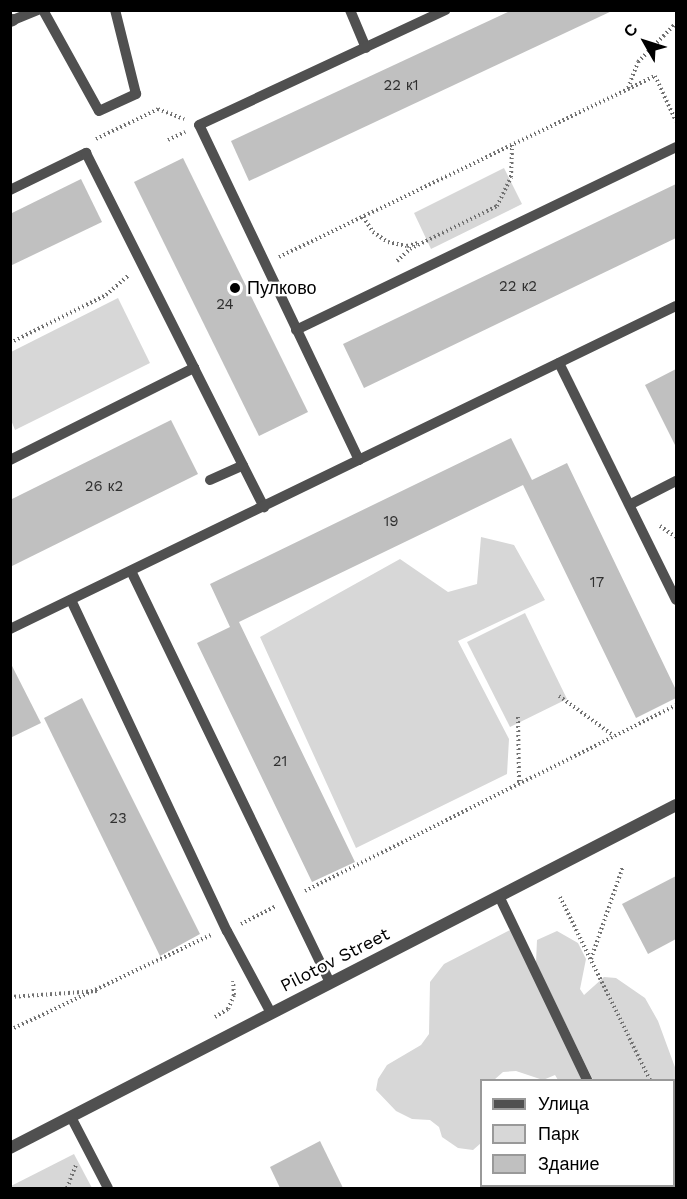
<!DOCTYPE html>
<html>
<head>
<meta charset="utf-8">
<style>
	body { margin:0 }
	#map { position:relative; width:687px; height:1199px; overflow:hidden; background:#fff; font-family:"Work Sans",sans-serif }
	div>[style] { position:absolute }
	[style*='--x'] { left:calc(var(--x)*1px); top:calc(var(--y)*1px); width:calc(var(--w)*1px); rotate:calc(var(--a)*1deg) }
	.green>* { inset:0; background:#d7d7d7 }
	.building>* { inset:0; background:#c0c0c0 }
	.path>* { height:4px; margin-top:-2px; transform-origin:0; background:repeating-linear-gradient(90deg,#727272 0 1.5px,transparent 0 4.5px) }
	.service>* { height:10px; margin:-5px; padding:0 5px; transform-origin:5px; border-radius:5px; background:#505050 }
	.minor>* { height:12px; margin:-6px; padding:0 6px; transform-origin:6px; border-radius:6px; background:#505050 }
	.tertiary>* { height:12px; margin:-6px; padding:0 6px; transform-origin:6px; border-radius:6px; background:#505050 }
	.dots>* { width:16px; height:16px; translate:-50% -50%; box-sizing:border-box; border:3px solid #fff; border-radius:50% }
	span { translate:-50% -50%; white-space:nowrap; text-align:center; line-height:1.15; -webkit-text-stroke:4.5px #fff; paint-order:stroke }
	.number-label { font-size:15px; color:#303030 }
	.number-label span { -webkit-text-stroke-width:0 }
	.poi-label { font-size:18px; color:#000 }
	.left { translate:0 -50%; text-align:left }
	.street-label { font-size:18px; color:#000 }
	.frame { position:absolute; inset:0; border:12px solid #000; pointer-events:none }
	.legend { position:absolute; left:480px; top:1079px; width:195px; height:108px; box-sizing:border-box; background:#fff; border:2px solid #999; margin:0; padding:8px 10px; list-style:none; font-size:18px; color:#000 }
	.legend li { display:flex; align-items:center; gap:12px; height:30px }
	.legend b { width:30px; border:2px solid #999 }
	.north { position:absolute; left:615px; top:12px; width:60px; height:60px; -webkit-text-stroke:4px #fff; paint-order:stroke; rotate:309deg; font-size:16px; font-weight:700; line-height:24px; text-align:center; color:#000 }
	.north::after { content:''; display:block; margin:auto; width:21px; height:27px; background:#000; clip-path:polygon(50% 0,100% 100%,50% 72%,0 100%) }
</style>
</head>
<body>
<div id="map">
	<div class="green">
		<i style="clip-path:polygon(504px 168px,522px 204px,431px 249px,414px 213px)"></i>
		<i style="clip-path:polygon(118px 298px,150px 363px,15px 430px,11px 420px,11px 352px)"></i>
		<i style="clip-path:polygon(481px 537px,514px 545px,545px 600px,458px 641px,509px 739px,507px 774px,356px 848px,260px 637px,400px 559px,448px 592px,477px 584px)"></i>
		<i style="clip-path:polygon(525px 613px,567px 699px,510px 727px,467px 642px)"></i>
		<i style="clip-path:polygon(512px 929px,582px 1080px,558px 1080px,555px 1075px,543px 1080px,516px 1071px,503px 1072px,494px 1080px,482px 1080px,481px 1143px,473px 1150px,458px 1148px,442px 1137px,439px 1127px,430px 1120px,412px 1119px,396px 1111px,376px 1090px,378px 1079px,387px 1065px,421px 1045px,429px 1034px,430px 982px,444px 964px)"></i>
		<i style="clip-path:polygon(557px 931px,578px 943px,586px 959px,580px 989px,584px 995px,604px 977px,616px 978px,645px 998px,658px 1021px,676px 1070px,674px 1139px,674px 1080px,593px 1080px,536px 963px,537px 940px)"></i>
		<i style="clip-path:polygon(74px 1154px,92px 1188px,11px 1188px,11px 1186px)"></i>
	</div>
	<div class="building">
		<i style="clip-path:polygon(512px 10px,614px 10px,249px 181px,231px 141px)"></i>
		<i style="clip-path:polygon(183px 158px,308px 412px,259px 436px,134px 182px)"></i>
		<i style="clip-path:polygon(81px 179px,102px 222px,10px 266px,10px 214px)"></i>
		<i style="clip-path:polygon(676px 184px,676px 238px,364px 388px,343px 344px)"></i>
		<i style="clip-path:polygon(676px 369px,676px 447px,645px 385px)"></i>
		<i style="clip-path:polygon(171px 420px,198px 474px,10px 567px,10px 500px)"></i>
		<i style="clip-path:polygon(511px 438px,532px 480px,567px 463px,676px 690px,676px 698px,636px 718px,523px 485px,239px 622px,355px 862px,312px 882px,197px 643px,230px 627px,210px 584px)"></i>
		<i style="clip-path:polygon(10px 662px,41px 723px,10px 738px)"></i>
		<i style="clip-path:polygon(82px 698px,200px 934px,160px 956px,44px 718px)"></i>
		<i style="clip-path:polygon(676px 876px,676px 939px,648px 954px,622px 904px)"></i>
		<i style="clip-path:polygon(320px 1141px,343px 1188px,280px 1188px,270px 1167px)"></i>
	</div>
	<div class="path">
		<i style="--x:628;--y:88;--w:28;--a:-69"></i>
		<i style="--x:638;--y:62;--w:54;--a:-45.7"></i>
		<i style="--x:96;--y:139;--w:69;--a:-25.8"></i>
		<i style="--x:158;--y:109;--w:28;--a:21"></i>
		<i style="--x:168;--y:140;--w:19;--a:-25"></i>
		<i style="--x:363;--y:217;--w:18;--a:56"></i>
		<i style="--x:373;--y:232;--w:18;--a:34"></i>
		<i style="--x:388;--y:242;--w:19;--a:12"></i>
		<i style="--x:407;--y:246;--w:11;--a:-15"></i>
		<i style="--x:279;--y:257;--w:417;--a:-25.7"></i>
		<i style="--x:655;--y:76;--w:50;--a:65"></i>
		<i style="--x:397;--y:261;--w:18;--a:-43"></i>
		<i style="--x:410;--y:249;--w:97;--a:-26.3"></i>
		<i style="--x:497;--y:206;--w:32;--a:-64"></i>
		<i style="--x:511;--y:177;--w:32;--a:-88"></i>
		<i style="--x:10;--y:343;--w:107;--a:-26.6"></i>
		<i style="--x:106;--y:295;--w:30;--a:-41"></i>
		<i style="--x:660;--y:526;--w:19;--a:35"></i>
		<i style="--x:559;--y:696;--w:68;--a:36"></i>
		<i style="--x:518;--y:717;--w:67;--a:89.1"></i>
		<i style="--x:305;--y:891;--w:415;--a:-26.6"></i>
		<i style="--x:560;--y:897;--w:204;--a:63.8"></i>
		<i style="--x:241;--y:924;--w:39;--a:-27"></i>
		<i style="--x:591;--y:959;--w:98;--a:-71"></i>
		<i style="--x:10;--y:997;--w:87;--a:-3.9"></i>
		<i style="--x:215;--y:1017;--w:15;--a:-32"></i>
		<i style="--x:228;--y:1009;--w:15;--a:-67"></i>
		<i style="--x:234;--y:995;--w:14;--a:-94"></i>
		<i style="--x:10;--y:1030;--w:222;--a:-25.3"></i>
		<i style="--x:674;--y:1128;--w:6;--a:72"></i>
		<i style="--x:67;--y:1188;--w:26;--a:-69"></i>
	</div>
	<div class="service">
		<i style="--x:43;--y:10;--w:115;--a:61"></i>
		<i style="--x:99;--y:111;--w:41;--a:-24.7"></i>
		<i style="--x:136;--y:94;--w:87;--a:-104"></i>
		<i style="--x:350;--y:10;--w:41;--a:67.2"></i>
		<i style="--x:13;--y:20;--w:27;--a:-22"></i>
		<i style="--x:10;--y:190;--w:85;--a:-26"></i>
		<i style="--x:86;--y:153;--w:241;--a:63.3"></i>
		<i style="--x:296;--y:330;--w:422;--a:-25.7"></i>
		<i style="--x:559;--y:363;--w:264;--a:63.7"></i>
		<i style="--x:10;--y:460;--w:206;--a:-26.6"></i>
		<i style="--x:194;--y:368;--w:156;--a:63.3"></i>
		<i style="--x:359;--y:460;--w:371;--a:-115.5"></i>
		<i style="--x:199;--y:125;--w:272;--a:-25"></i>
		<i style="--x:210;--y:480;--w:36;--a:-24"></i>
		<i style="--x:631;--y:504;--w:51;--a:-27.1"></i>
		<i style="--x:131;--y:571;--w:458;--a:64.2"></i>
		<i style="--x:71;--y:600;--w:366;--a:64.8"></i>
		<i style="--x:227;--y:931;--w:93;--a:61.8"></i>
		<i style="--x:10;--y:629;--w:740;--a:-25.87"></i>
		<i style="--x:499;--y:896;--w:204;--a:64.4"></i>
		<i style="--x:71;--y:1117;--w:80;--a:62.5"></i>
		<i style="--x:637;--y:1186;--w:3;--a:45"></i>
	</div>
	<div class="minor">
		<i style="--x:10;--y:21;--w:3;--a:-18"></i>
	</div>
	<div class="tertiary">
		<i style="--x:10;--y:1148;--w:749;--a:-27.25"></i>
	</div>
	<div class="dots">
		<i style="left:235px;top:288px;background:#000"></i>
	</div>
	<div class="number-label">
		<span style="left:401px;top:86px">22 к1</span>
		<span style="left:518px;top:287px">22 к2</span>
		<span style="left:225px;top:305px">24</span>
		<span style="left:104px;top:487px">26 к2</span>
		<span style="left:391px;top:522px">19</span>
		<span style="left:597px;top:583px">17</span>
		<span style="left:280px;top:762px">21</span>
		<span style="left:118px;top:819px">23</span>
	</div>
	<div class="poi-label">
		<span class="left" style="left:247px;top:288px">Пулково</span>
	</div>
	<div class="street-label">
		<span style="left:335px;top:960px;rotate:-27deg">Pilotov Street</span>
	</div>
	<div class="frame"></div>
	<ul class="legend">
	<li><b style="height:8px;background:#505050"></b>Улица</li>
	<li><b style="height:16px;background:#d7d7d7"></b>Парк</li>
	<li><b style="height:16px;background:#c0c0c0"></b>Здание</li>
	</ul>
	<div class="north">С</div>
</div>
</body>
</html>
